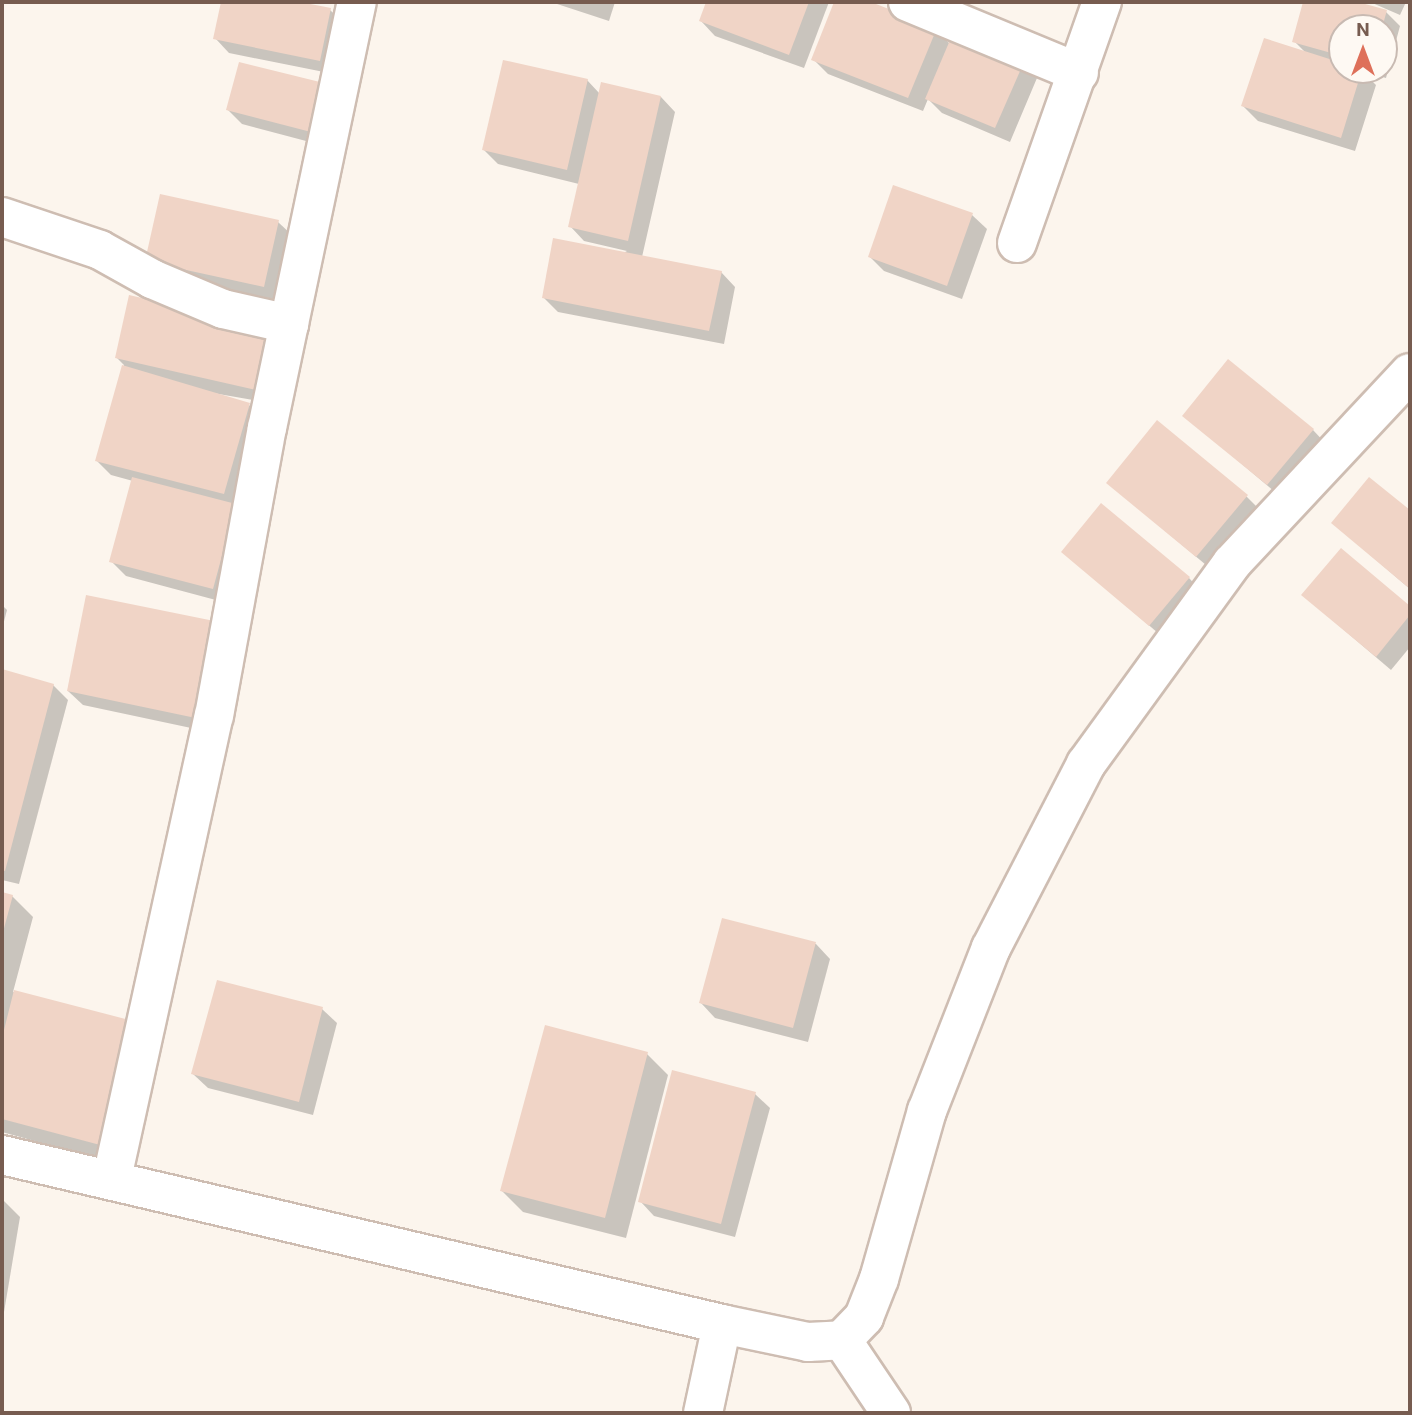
<!DOCTYPE html>
<html>
<head>
<meta charset="utf-8">
<style>
	body { margin:0 }
	#map { position:relative; width:1412px; height:1415px; overflow:hidden; background:#fcf5ed; font-family:Roboto,sans-serif }
	div>[style] { position:absolute }
	[style*='--x'] { left:calc(var(--x)*1px); top:calc(var(--y)*1px); width:calc(var(--w)*1px); rotate:calc(var(--a)*1deg) }
	.shadow>* { inset:0; background:#0003 }
	.building>* { inset:0; background:#f0d4c6 }
	.roads { filter:drop-shadow(2px 0 #cebdb2) drop-shadow(-2px 0 #cebdb2) drop-shadow(0 2px #cebdb2) drop-shadow(0 -2px #cebdb2) }
	.minor>* { height:38px; margin:-19px; padding:0 19px; transform-origin:19px; border-radius:19px; background:#fff }
	span { translate:-50% -50%; white-space:nowrap; text-align:center; line-height:1.15; -webkit-text-stroke:5px #fef9f3; paint-order:stroke }
	.frame { position:absolute; inset:0; border:4px solid #775c50; pointer-events:none }
	.north { position:absolute; left:1328px; top:14px; width:70px; height:70px; box-sizing:border-box; background:#fef9f3; border:2px solid #c8bab2; border-radius:50%; rotate:0deg; font-size:19px; font-weight:700; line-height:28px; text-align:center; color:#775c50 }
	.north::after { content:''; display:block; margin:auto; width:24px; height:32px; background:#de705a; clip-path:polygon(50% 0,100% 100%,50% 72%,0 100%) }
</style>
</head>
<body>
<div id="map">
	<div class="shadow">
		<i style="clip-path:polygon(223px 2px,292px 2px,330px 10px,345px 24px,334px 74px,229px 53px,215px 38px)"></i>
		<i style="clip-path:polygon(551px 2px,615px 2px,609px 21px)"></i>
		<i style="clip-path:polygon(708px 2px,829px 2px,804px 68px,715px 36px,701px 21px)"></i>
		<i style="clip-path:polygon(836px 2px,866px 2px,936px 30px,950px 44px,1023px 63px,1037px 78px,1010px 142px,942px 113px,928px 99px,923px 111px,828px 74px,813px 59px)"></i>
		<i style="clip-path:polygon(evenodd,1305px 2px,1351px 2px,1386px 12px,1400px 26px,1386px 78px,1362px 71px,1376px 85px,1355px 151px,1258px 121px,1243px 106px,1306px 53px,1294px 41px,1305px 2px,1342px 28px,1384px 28px,1384px 70px,1342px 70px,1342px 28px)"></i>
		<i style="clip-path:polygon(1370px 2px,1406px 2px,1400px 15px)"></i>
		<i style="clip-path:polygon(240px 64px,325px 146px,242px 124px,228px 110px)"></i>
		<i style="clip-path:polygon(587px 80px,600px 94px,661px 97px,675px 112px,642px 257px,721px 272px,735px 287px,724px 344px,558px 312px,544px 298px,627px 251px,584px 241px,570px 226px,579px 184px,498px 164px,484px 150px)"></i>
		<i style="clip-path:polygon(162px 196px,278px 222px,293px 236px,278px 300px,162px 275px)"></i>
		<i style="clip-path:polygon(972px 215px,987px 229px,962px 299px,884px 271px,870px 257px)"></i>
		<i style="clip-path:polygon(268px 328px,270px 403px,207px 392px,249px 405px,264px 419px,227px 603px,126px 576px,111px 561px,133px 481px,111px 475px,97px 461px,124px 365px,117px 358px)"></i>
		<i style="clip-path:polygon(1184px 415px,1313px 430px,1327px 445px,1282px 498px)"></i>
		<i style="clip-path:polygon(1369px 479px,1410px 513px,1410px 589px,1333px 523px)"></i>
		<i style="clip-path:polygon(1108px 483px,1246px 496px,1261px 511px,1212px 570px)"></i>
		<i style="clip-path:polygon(1341px 551px,1410px 608px,1410px 647px,1391px 670px,1303px 595px)"></i>
		<i style="clip-path:polygon(1063px 552px,1189px 578px,1203px 593px,1165px 639px)"></i>
		<i style="clip-path:polygon(87px 597px,224px 735px,83px 705px,68px 691px)"></i>
		<i style="clip-path:polygon(2px 605px,7px 610px,2px 629px)"></i>
		<i style="clip-path:polygon(2px 671px,53px 685px,68px 700px,19px 884px,2px 880px)"></i>
		<i style="clip-path:polygon(2px 894px,12px 896px,33px 917px,13px 992px,136px 1023px,125px 1166px,2px 1132px)"></i>
		<i style="clip-path:polygon(723px 920px,816px 944px,830px 959px,808px 1042px,715px 1018px,701px 1003px)"></i>
		<i style="clip-path:polygon(322px 1009px,337px 1023px,313px 1115px,208px 1088px,193px 1074px)"></i>
		<i style="clip-path:polygon(647px 1054px,668px 1075px,626px 1238px,523px 1212px,502px 1191px)"></i>
		<i style="clip-path:polygon(755px 1094px,770px 1108px,735px 1237px,654px 1216px,640px 1201px)"></i>
		<i style="clip-path:polygon(2px 1199px,20px 1217px,2px 1324px)"></i>
	</div>
	<div class="building">
		<i style="clip-path:polygon(221px 2px,300px 2px,331px 8px,320px 61px,213px 39px)"></i>
		<i style="clip-path:polygon(706px 2px,809px 2px,789px 55px,699px 21px)"></i>
		<i style="clip-path:polygon(834px 2px,871px 2px,937px 28px,908px 98px,811px 60px)"></i>
		<i style="clip-path:polygon(1303px 2px,1358px 2px,1387px 10px,1382px 28px,1342px 28px,1342px 56px,1292px 42px)"></i>
		<i style="clip-path:polygon(953px 33px,1024px 62px,995px 128px,925px 99px)"></i>
		<i style="clip-path:polygon(1264px 38px,1342px 63px,1342px 70px,1362px 70px,1341px 138px,1241px 106px)"></i>
		<i style="clip-path:polygon(503px 60px,588px 79px,567px 170px,482px 150px)"></i>
		<i style="clip-path:polygon(239px 62px,324px 83px,311px 132px,226px 110px)"></i>
		<i style="clip-path:polygon(601px 82px,661px 96px,628px 241px,568px 227px)"></i>
		<i style="clip-path:polygon(893px 185px,973px 213px,947px 286px,868px 257px)"></i>
		<i style="clip-path:polygon(160px 194px,279px 220px,264px 287px,145px 261px)"></i>
		<i style="clip-path:polygon(553px 238px,722px 271px,709px 331px,542px 298px)"></i>
		<i style="clip-path:polygon(129px 295px,269px 327px,256px 390px,115px 358px)"></i>
		<i style="clip-path:polygon(1228px 359px,1314px 429px,1267px 485px,1182px 416px)"></i>
		<i style="clip-path:polygon(122px 365px,250px 403px,224px 494px,95px 461px)"></i>
		<i style="clip-path:polygon(1157px 420px,1248px 495px,1196px 557px,1106px 483px)"></i>
		<i style="clip-path:polygon(132px 477px,236px 504px,213px 589px,109px 562px)"></i>
		<i style="clip-path:polygon(1369px 477px,1410px 510px,1410px 589px,1331px 523px)"></i>
		<i style="clip-path:polygon(1101px 503px,1190px 577px,1149px 626px,1061px 552px)"></i>
		<i style="clip-path:polygon(1341px 548px,1410px 606px,1410px 615px,1376px 657px,1301px 595px)"></i>
		<i style="clip-path:polygon(86px 595px,229px 624px,210px 721px,67px 691px)"></i>
		<i style="clip-path:polygon(2px 669px,54px 684px,5px 871px,2px 870px)"></i>
		<i style="clip-path:polygon(2px 892px,13px 895px,3px 932px,2px 932px)"></i>
		<i style="clip-path:polygon(722px 918px,816px 942px,793px 1028px,699px 1003px)"></i>
		<i style="clip-path:polygon(217px 980px,323px 1007px,299px 1102px,191px 1074px)"></i>
		<i style="clip-path:polygon(14px 990px,137px 1022px,104px 1146px,2px 1119px,2px 1038px)"></i>
		<i style="clip-path:polygon(545px 1025px,648px 1052px,605px 1218px,500px 1191px)"></i>
		<i style="clip-path:polygon(672px 1070px,756px 1092px,721px 1224px,638px 1202px)"></i>
	</div>
	<div class="roads">
		<div class="minor">
			<i style="--x:908;--y:2;--w:185;--a:22.5"></i>
			<i style="--x:2;--y:217;--w:103;--a:18.6"></i>
			<i style="--x:100;--y:250;--w:60;--a:29.1"></i>
			<i style="--x:152;--y:279;--w:77;--a:22.9"></i>
			<i style="--x:223;--y:309;--w:68;--a:12.8"></i>
			<i style="--x:1017;--y:243;--w:256;--a:-70.6"></i>
			<i style="--x:2;--y:1155;--w:740;--a:13.21"></i>
			<i style="--x:722;--y:1324;--w:88;--a:11.8"></i>
			<i style="--x:808;--y:1342;--w:34;--a:-3"></i>
			<i style="--x:842;--y:1340;--w:32;--a:-46"></i>
			<i style="--x:864;--y:1317;--w:41;--a:-68.5"></i>
			<i style="--x:879;--y:1279;--w:175;--a:-74.1"></i>
			<i style="--x:927;--y:1111;--w:175;--a:-68.6"></i>
			<i style="--x:991;--y:948;--w:207;--a:-62.7"></i>
			<i style="--x:1086;--y:764;--w:248;--a:-54"></i>
			<i style="--x:1232;--y:563;--w:260;--a:-46.9"></i>
			<i style="--x:112;--y:1178;--w:473;--a:-77.6"></i>
			<i style="--x:214;--y:716;--w:293;--a:-79.6"></i>
			<i style="--x:267;--y:428;--w:435;--a:-78.1"></i>
			<i style="--x:842;--y:1340;--w:88;--a:56.1"></i>
			<i style="--x:703;--y:1413;--w:91;--a:-77.9"></i>
		</div>
	</div>
	<div class="frame"></div>
	<div class="north">N</div>
</div>
</body>
</html>
